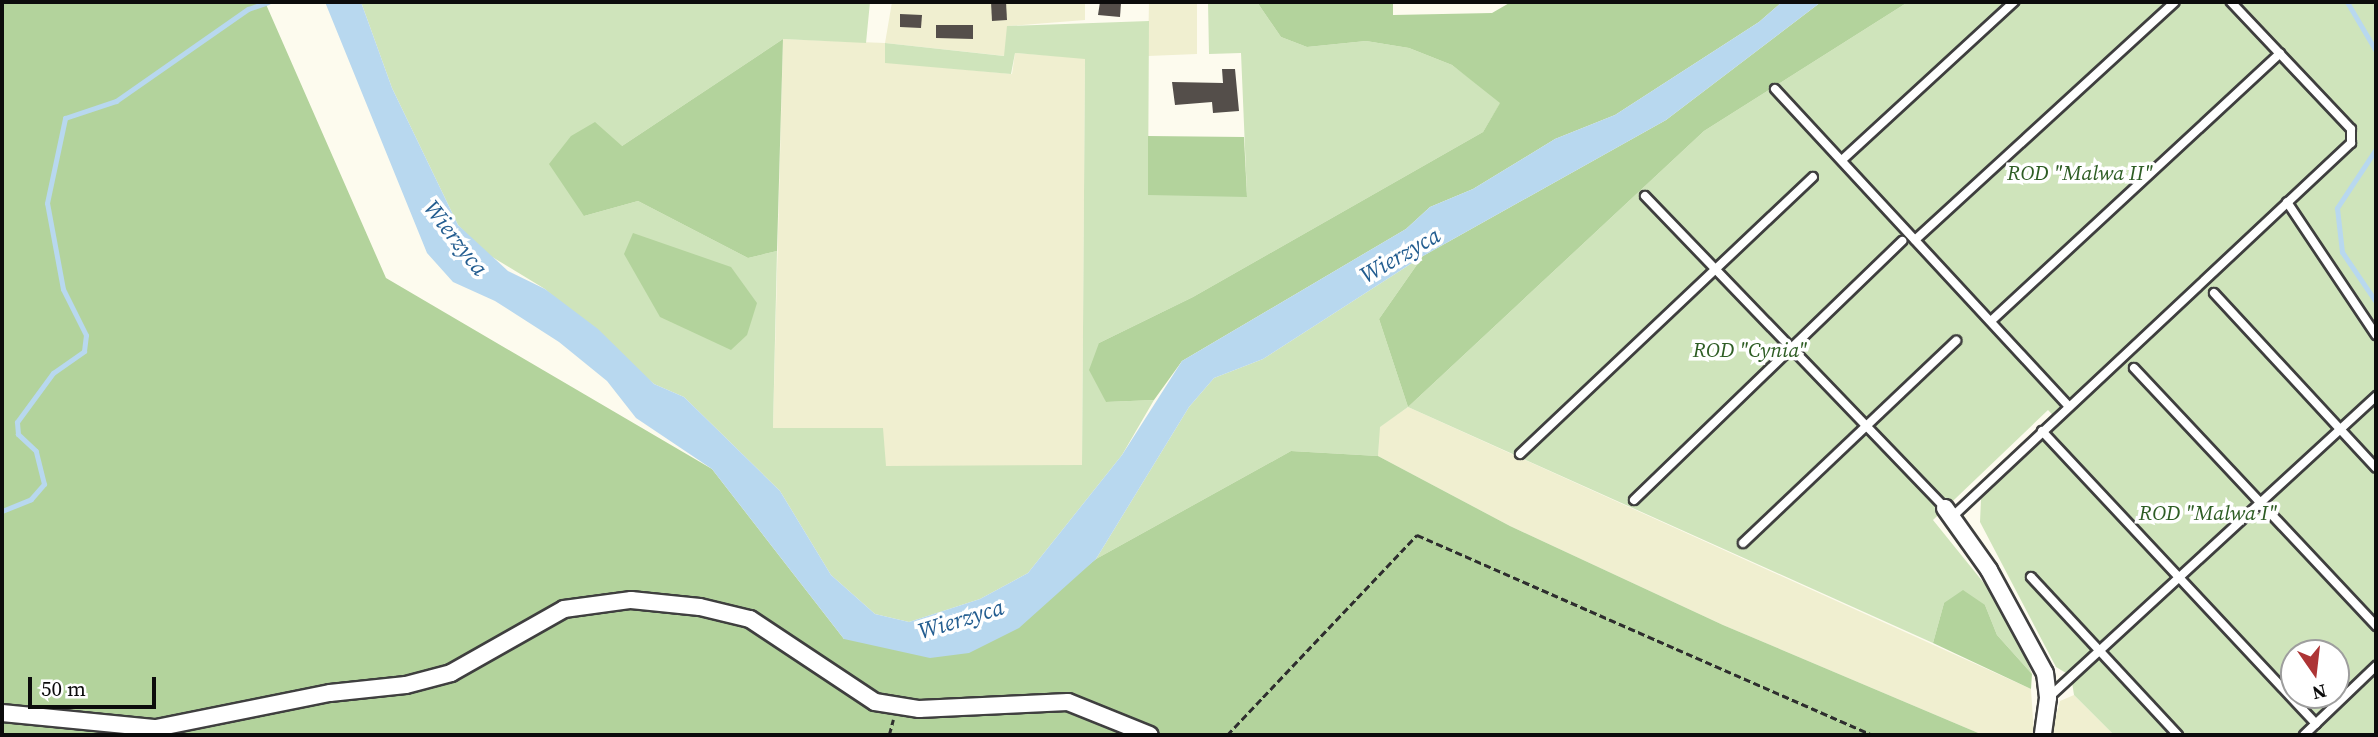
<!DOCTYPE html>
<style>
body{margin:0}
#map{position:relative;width:2378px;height:737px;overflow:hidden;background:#fdfbee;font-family:"Source Serif 4",serif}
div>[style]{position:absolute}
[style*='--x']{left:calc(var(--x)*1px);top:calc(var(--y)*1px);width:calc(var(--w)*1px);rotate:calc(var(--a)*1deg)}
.farmland>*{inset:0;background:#f0efd0}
.green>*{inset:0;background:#cfe4bb}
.forest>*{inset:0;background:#b3d39c}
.water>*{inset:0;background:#b8d8ef}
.stream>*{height:5px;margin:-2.5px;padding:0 2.5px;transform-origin:2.5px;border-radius:2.5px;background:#b8d8ef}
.building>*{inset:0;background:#544e4a}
.path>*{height:2.5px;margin-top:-1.25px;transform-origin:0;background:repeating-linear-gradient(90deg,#2e2e2e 0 7px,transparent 0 10.5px)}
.roads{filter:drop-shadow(2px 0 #3f3f3f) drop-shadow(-2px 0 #3f3f3f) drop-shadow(0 2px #3f3f3f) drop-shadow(0 -2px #3f3f3f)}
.service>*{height:8px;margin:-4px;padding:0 4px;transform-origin:4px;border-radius:4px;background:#fff}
.minor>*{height:16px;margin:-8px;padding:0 8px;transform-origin:8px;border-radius:8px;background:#fff}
span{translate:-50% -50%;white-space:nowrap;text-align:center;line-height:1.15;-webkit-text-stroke:7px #fff;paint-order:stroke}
.park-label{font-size:21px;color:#2e5d24;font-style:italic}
.water-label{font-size:23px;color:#235d90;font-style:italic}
.frame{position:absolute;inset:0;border:4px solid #0c0c0c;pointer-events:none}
.north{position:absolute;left:2280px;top:639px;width:70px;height:70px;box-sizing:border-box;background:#fff;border:2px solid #9e9e9e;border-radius:50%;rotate:166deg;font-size:19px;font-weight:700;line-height:28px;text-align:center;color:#0c0c0c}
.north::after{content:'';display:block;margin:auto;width:24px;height:32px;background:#ad3435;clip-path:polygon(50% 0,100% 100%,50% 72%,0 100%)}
.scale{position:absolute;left:28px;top:677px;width:128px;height:32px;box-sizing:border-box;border:4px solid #0c0c0c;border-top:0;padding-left:9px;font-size:21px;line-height:24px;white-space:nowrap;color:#0c0c0c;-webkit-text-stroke:5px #fff;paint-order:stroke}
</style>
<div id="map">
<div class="farmland">
<i style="clip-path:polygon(892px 2px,1085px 2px,1085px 20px,1008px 26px,1005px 56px,885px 43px,885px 62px,1012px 74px,1015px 53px,1085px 58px,1082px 466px,885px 466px,773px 428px,783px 39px,885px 43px)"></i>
<i style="clip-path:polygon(1149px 2px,1197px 2px,1197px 54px,1148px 56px)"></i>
<i style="clip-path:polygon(1408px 407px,2031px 689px,2034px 735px,1983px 735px,1723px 625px,1510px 526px,1378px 456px,1379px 427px)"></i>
<i style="clip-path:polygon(2074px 695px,2114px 735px,2051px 735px,2060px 701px)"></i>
</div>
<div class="green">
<i style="clip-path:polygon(361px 2px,870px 2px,866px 43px,783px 39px,622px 146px,584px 216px,638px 201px,748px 258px,777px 251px,773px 428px,883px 428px,886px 466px,1082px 465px,1085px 59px,1015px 53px,1011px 74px,885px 63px,885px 43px,1004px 56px,1007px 26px,1149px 21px,1148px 194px,1247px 196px,1241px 53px,1209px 54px,1208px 2px,1257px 2px,1281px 37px,1307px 47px,1366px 41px,1409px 48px,1452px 65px,1501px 102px,1483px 132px,1193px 297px,1099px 343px,1106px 402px,1154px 400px,1122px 455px,1028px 573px,980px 599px,909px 622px,875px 614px,831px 575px,780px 491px,684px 397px,654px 384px,545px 289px,484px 252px,458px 225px,392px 88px)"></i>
<i style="clip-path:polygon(evenodd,1908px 2px,2376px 2px,2376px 735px,2114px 735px,2074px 695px,2071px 676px,2056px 667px,1980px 522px,1981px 499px,2061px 424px,2048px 410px,1933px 520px,2004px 608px,2032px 674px,1997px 635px,1985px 605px,1944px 603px,1933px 643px,1408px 407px,1380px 427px,1378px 456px,1291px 451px,1096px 559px,1189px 407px,1214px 378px,1263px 359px,1423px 256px,1379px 319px,1408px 407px,1704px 131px,1908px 2px,2294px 653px,2336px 653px,2336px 695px,2294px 695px,2294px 653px)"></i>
</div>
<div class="forest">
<i style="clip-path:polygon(2px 2px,265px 2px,386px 278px,712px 469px,844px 639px,1057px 590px,1096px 559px,1291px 451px,1378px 456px,1510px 526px,1723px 625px,1983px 735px,2px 735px)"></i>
<i style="clip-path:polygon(1257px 2px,1393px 2px,1393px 15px,1492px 13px,1511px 2px,1782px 2px,1759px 22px,1615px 115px,1555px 139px,1473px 189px,1430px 207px,1406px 229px,1182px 361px,1154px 400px,1106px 402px,1089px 370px,1099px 343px,1193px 297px,1483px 132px,1500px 103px,1452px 65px,1409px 48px,1366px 41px,1307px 47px,1281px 37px)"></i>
<i style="clip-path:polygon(1821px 2px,1908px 2px,1704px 131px,1408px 407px,1379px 319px,1423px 256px,1666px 120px)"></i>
<i style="clip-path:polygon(783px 39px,777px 251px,748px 258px,638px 201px,584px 216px,549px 164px,571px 136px,595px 122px,622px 146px)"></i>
<i style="clip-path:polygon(1148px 136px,1244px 137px,1247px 197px,1148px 195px)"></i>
<i style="clip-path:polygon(633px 233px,731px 267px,757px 303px,747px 335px,731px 350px,660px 317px,624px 254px)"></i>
<i style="clip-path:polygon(1963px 590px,1985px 605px,1997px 635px,2032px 674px,2031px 689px,1933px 643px,1944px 603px)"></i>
</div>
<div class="water">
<i style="clip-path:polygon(325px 2px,361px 2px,392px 88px,458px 225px,508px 271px,545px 289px,598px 329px,654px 384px,684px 397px,780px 491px,831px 575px,875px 614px,909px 622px,980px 599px,1028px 573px,1122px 455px,1182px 361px,1406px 229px,1430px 207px,1473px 189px,1555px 139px,1615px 115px,1759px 22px,1782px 2px,1821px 2px,1666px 120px,1423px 256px,1263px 359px,1214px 378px,1189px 407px,1096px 559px,1019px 628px,969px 653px,930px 658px,844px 639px,712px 469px,636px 418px,607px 381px,559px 342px,495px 301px,453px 282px,427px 253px)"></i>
</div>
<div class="stream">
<i style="--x:2347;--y:2;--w:57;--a:59.4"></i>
<i style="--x:2376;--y:149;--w:71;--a:123.5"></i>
<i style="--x:2337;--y:208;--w:44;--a:83.5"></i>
<i style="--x:2342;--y:252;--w:60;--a:55.8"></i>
<i style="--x:2;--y:511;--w:31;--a:-22"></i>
<i style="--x:31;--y:499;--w:20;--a:-49"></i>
<i style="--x:44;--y:484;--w:34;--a:-104"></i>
<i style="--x:36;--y:451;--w:25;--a:-137"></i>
<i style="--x:18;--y:434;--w:12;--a:-95"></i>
<i style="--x:17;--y:422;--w:61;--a:-53.7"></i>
<i style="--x:53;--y:373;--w:38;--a:-35"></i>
<i style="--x:84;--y:351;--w:16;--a:-83"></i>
<i style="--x:86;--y:335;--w:51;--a:-116.6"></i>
<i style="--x:63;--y:289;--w:87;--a:-100.5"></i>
<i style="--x:47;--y:203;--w:87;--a:-78"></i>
<i style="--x:65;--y:118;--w:54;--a:-18.4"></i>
<i style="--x:116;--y:101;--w:161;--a:-34.9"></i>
<i style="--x:248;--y:9;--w:21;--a:-19"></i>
</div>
<div class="building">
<i style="clip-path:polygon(991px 2px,1006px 2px,1007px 20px,992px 21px)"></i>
<i style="clip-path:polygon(1100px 2px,1121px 3px,1120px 17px,1098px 15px)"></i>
<i style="clip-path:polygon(900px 14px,922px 15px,921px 28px,900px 27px)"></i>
<i style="clip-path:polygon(936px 25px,973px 25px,973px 39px,936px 38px)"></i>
<i style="clip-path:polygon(1222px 69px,1235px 69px,1239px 111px,1213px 113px,1212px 102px,1175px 105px,1172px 82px,1223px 83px)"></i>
</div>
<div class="path">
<i style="--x:889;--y:735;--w:16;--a:-75"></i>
<i style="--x:1227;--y:735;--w:276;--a:-46.5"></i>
<i style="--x:1417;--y:535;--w:498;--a:23.7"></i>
</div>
<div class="roads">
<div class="service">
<i style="--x:1775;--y:89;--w:432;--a:47.2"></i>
<i style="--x:1842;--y:160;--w:234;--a:-42.6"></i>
<i style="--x:1645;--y:196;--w:433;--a:46.1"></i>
<i style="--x:2287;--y:202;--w:160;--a:56.2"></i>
<i style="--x:1915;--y:240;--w:352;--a:-42.5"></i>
<i style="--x:2214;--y:293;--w:238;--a:47.2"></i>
<i style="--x:1991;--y:321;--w:394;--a:-42.8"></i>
<i style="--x:2134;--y:368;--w:354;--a:46.8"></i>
<i style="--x:2042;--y:431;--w:401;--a:46.9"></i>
<i style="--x:1520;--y:454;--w:403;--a:-43.4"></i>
<i style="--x:1634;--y:500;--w:373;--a:-44"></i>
<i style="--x:1952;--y:517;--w:547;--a:-43.15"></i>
<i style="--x:2351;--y:143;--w:14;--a:-90"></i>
<i style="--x:2351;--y:129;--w:175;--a:-133.4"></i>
<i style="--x:1743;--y:543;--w:294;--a:-43.5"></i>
<i style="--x:2031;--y:577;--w:216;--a:47.1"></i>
<i style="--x:2048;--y:698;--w:446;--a:-42.6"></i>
<i style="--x:2304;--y:735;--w:100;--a:-43.8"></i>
</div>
<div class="minor">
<i style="--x:1945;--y:508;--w:76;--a:54.6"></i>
<i style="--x:1989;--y:570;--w:117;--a:61.5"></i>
<i style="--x:2045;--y:673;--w:25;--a:83"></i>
<i style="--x:2048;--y:698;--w:37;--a:98"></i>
<i style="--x:2;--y:713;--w:155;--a:5.6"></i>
<i style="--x:156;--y:728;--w:177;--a:-11.4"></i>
<i style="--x:330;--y:693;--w:76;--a:-6"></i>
<i style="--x:406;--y:685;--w:47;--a:-14.9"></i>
<i style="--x:451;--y:673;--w:130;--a:-29.5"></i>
<i style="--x:564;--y:609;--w:68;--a:-7.7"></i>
<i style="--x:631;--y:600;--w:69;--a:5.8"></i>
<i style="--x:700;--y:607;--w:51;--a:13.5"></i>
<i style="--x:750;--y:619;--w:150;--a:33.6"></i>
<i style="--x:875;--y:702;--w:45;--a:9"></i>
<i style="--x:919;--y:709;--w:149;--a:-2.7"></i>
<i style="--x:1068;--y:702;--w:88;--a:21.9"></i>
</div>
</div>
<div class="park-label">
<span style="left:2080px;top:173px">ROD "Malwa II"</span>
<span style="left:1750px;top:350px">ROD "Cynia"</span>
<span style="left:2208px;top:513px">ROD "Malwa I"</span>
</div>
<div class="water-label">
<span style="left:456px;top:238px;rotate:52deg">Wierzyca</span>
<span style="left:1400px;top:255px;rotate:-30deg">Wierzyca</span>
<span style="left:961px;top:619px;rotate:-17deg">Wierzyca</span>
</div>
<div class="frame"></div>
<div class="north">N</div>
<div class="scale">50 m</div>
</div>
